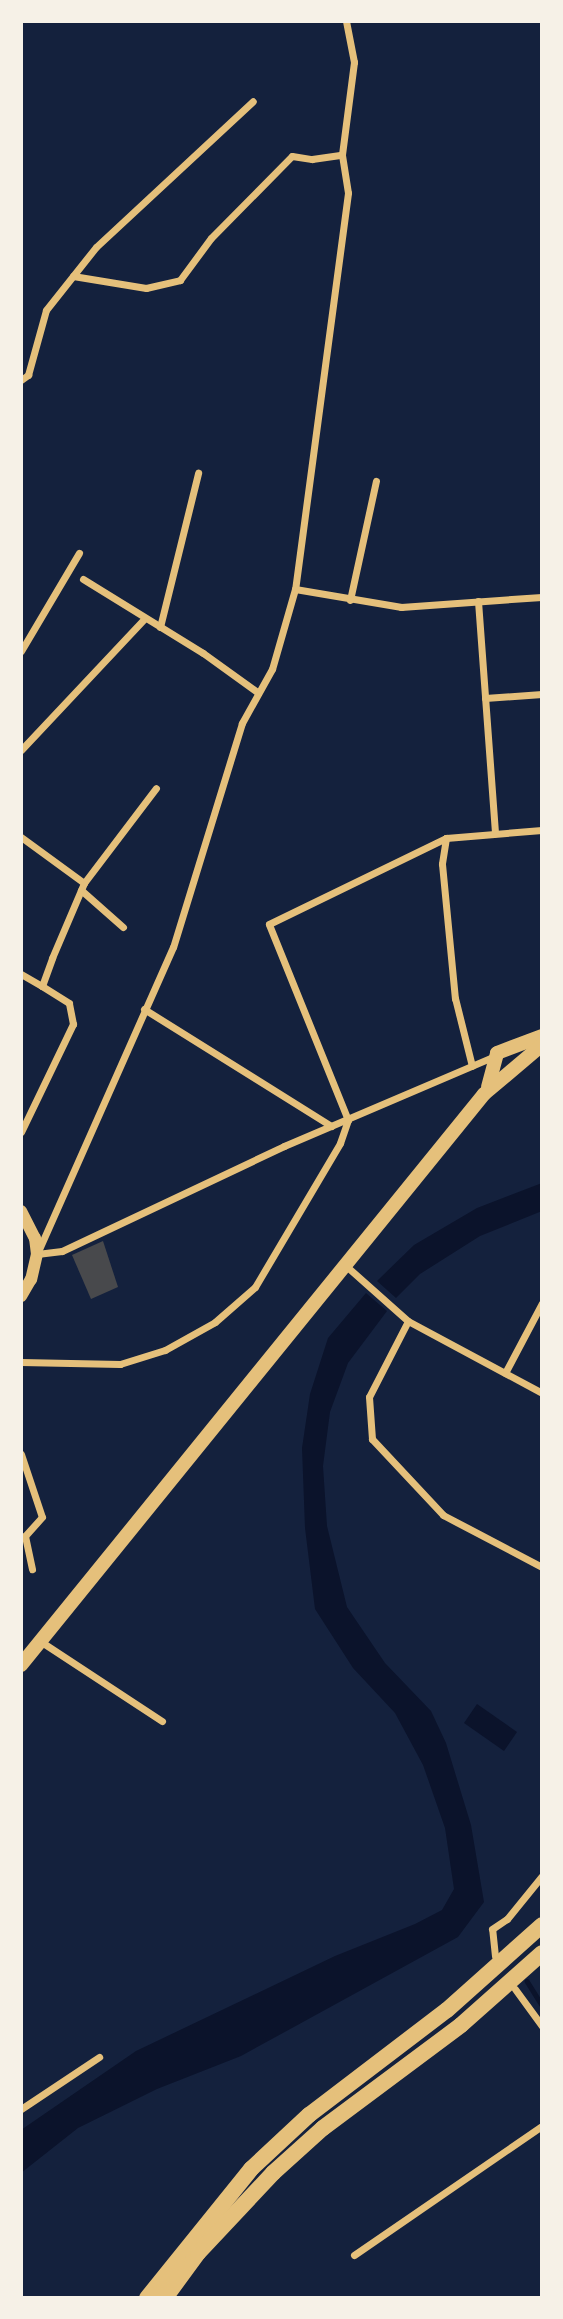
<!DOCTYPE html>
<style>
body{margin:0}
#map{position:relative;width:563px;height:2319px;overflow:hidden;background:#14213d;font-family:Lato,sans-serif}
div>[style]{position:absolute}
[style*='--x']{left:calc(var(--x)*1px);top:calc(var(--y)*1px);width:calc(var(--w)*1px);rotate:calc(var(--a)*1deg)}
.water>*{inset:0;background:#0b132b}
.stream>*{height:4.5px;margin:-2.25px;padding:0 2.25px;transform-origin:2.25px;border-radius:2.25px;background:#0b132b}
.building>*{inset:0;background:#48494c}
.minor>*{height:7px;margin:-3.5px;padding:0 3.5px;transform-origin:3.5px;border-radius:3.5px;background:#e5c07b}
.secondary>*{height:12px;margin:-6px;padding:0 6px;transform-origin:6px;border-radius:6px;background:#e5c07b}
.primary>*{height:14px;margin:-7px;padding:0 7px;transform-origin:7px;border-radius:7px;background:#e5c07b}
.motorway>*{height:16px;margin:-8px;padding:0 8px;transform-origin:8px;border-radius:8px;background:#e5c07b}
span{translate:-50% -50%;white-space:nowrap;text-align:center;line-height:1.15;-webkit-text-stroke:5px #f6f1e7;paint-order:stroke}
.frame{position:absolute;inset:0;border:23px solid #f6f1e7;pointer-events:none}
</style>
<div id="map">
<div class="water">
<i style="clip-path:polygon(542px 1183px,542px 1211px,480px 1236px,420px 1274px,396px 1298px,377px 1281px,414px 1245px,477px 1208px)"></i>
<i style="clip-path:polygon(366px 1293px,387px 1311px,348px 1363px,330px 1412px,323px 1466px,327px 1526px,347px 1607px,385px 1663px,431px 1711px,446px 1743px,471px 1825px,484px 1902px,458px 1937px,241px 2056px,157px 2089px,78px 2128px,21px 2173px,21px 2130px,136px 2051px,335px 1956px,415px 1924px,442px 1910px,454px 1889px,445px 1828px,423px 1765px,395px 1713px,353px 1668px,315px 1609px,305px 1528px,302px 1448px,310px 1394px,328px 1338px)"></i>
<i style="clip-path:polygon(477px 1704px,517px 1732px,504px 1751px,464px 1723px)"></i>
</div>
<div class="stream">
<i style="--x:527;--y:1981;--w:28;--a:58"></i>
</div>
<div class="building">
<i style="clip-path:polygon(103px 1241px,118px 1287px,91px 1299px,72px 1255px)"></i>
</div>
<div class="minor">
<i style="--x:346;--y:21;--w:42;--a:79"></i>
<i style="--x:354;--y:62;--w:94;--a:97.4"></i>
<i style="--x:342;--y:155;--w:38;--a:81"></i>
<i style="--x:348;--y:193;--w:400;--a:97.6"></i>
<i style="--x:295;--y:589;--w:83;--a:106"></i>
<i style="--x:272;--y:669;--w:62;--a:119.1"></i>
<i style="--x:242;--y:723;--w:234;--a:107.1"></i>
<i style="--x:173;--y:947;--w:336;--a:113.9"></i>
<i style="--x:37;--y:1254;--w:25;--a:-7"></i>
<i style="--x:62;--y:1251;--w:246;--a:-25.3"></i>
<i style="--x:284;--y:1146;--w:229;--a:-23.1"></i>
<i style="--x:73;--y:276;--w:74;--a:9.3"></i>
<i style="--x:146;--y:288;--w:35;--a:-13"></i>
<i style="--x:180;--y:280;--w:52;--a:-53.6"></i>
<i style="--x:211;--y:238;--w:115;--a:-45.4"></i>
<i style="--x:292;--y:156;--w:20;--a:9"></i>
<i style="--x:312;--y:159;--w:30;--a:-8"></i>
<i style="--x:21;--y:380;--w:9;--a:-36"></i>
<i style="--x:28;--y:375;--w:67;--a:-74.5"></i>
<i style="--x:46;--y:310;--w:80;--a:-51.6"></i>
<i style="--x:96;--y:247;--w:214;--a:-42.9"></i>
<i style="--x:83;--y:579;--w:141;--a:31.7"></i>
<i style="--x:203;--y:653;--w:67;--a:35.8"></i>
<i style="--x:295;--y:589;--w:108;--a:9.6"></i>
<i style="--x:401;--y:607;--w:141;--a:-4.1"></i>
<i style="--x:350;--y:600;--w:122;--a:-77.7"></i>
<i style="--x:478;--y:601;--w:233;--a:85.8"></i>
<i style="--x:160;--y:627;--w:159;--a:-76.1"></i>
<i style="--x:21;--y:651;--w:114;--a:-59.4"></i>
<i style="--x:485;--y:698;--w:57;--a:-4"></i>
<i style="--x:21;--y:750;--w:181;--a:-46.8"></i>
<i style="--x:21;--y:837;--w:78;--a:36.1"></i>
<i style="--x:446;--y:838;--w:26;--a:99"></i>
<i style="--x:442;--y:864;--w:135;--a:84.5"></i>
<i style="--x:455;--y:998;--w:70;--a:76"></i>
<i style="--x:81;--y:890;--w:56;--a:41.4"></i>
<i style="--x:21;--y:974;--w:24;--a:30"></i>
<i style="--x:144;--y:1009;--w:221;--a:32"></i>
<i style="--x:21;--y:1132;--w:120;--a:-64.3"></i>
<i style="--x:73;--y:1024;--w:21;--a:-101"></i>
<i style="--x:69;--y:1003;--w:32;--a:-148"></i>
<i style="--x:42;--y:986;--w:30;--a:-70"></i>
<i style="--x:52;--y:958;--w:82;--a:-66.9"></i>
<i style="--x:84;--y:883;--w:119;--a:-52.8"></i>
<i style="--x:345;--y:1265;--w:84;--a:41.6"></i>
<i style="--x:408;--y:1321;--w:152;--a:28.2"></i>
<i style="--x:408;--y:1321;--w:85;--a:117.2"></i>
<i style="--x:369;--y:1397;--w:42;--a:85.9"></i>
<i style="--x:372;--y:1439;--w:104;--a:46.9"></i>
<i style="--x:443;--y:1515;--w:112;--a:27.7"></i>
<i style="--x:21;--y:1362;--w:99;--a:1.2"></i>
<i style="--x:120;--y:1364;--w:47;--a:-17.3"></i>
<i style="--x:165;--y:1350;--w:57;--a:-29.2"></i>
<i style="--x:215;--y:1322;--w:53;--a:-41.2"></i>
<i style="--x:255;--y:1287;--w:167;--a:-59.4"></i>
<i style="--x:340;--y:1143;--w:24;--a:-71"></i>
<i style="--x:348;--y:1120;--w:211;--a:-112"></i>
<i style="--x:269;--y:924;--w:197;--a:-25.9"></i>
<i style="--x:446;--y:838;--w:96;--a:-4.8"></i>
<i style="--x:505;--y:1373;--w:79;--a:-62.1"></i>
<i style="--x:21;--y:1454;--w:66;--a:71.6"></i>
<i style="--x:42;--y:1517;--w:25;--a:132"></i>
<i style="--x:25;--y:1536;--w:34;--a:78"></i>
<i style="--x:40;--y:1641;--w:146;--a:33.3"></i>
<i style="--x:495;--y:1956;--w:27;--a:-96"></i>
<i style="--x:492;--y:1929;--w:18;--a:-34"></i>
<i style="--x:507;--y:1919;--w:55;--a:-50.9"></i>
<i style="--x:515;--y:1989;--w:46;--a:53.9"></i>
<i style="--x:21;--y:2109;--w:94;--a:-33.7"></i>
<i style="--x:354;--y:2255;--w:228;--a:-34.5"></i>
</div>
<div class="secondary">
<i style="--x:21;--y:1211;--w:30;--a:63"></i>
<i style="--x:35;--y:1238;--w:16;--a:83"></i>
<i style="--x:37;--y:1254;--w:26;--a:103"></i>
<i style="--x:31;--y:1279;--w:20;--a:120"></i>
</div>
<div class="primary">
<i style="--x:488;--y:1087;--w:35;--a:-75"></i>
<i style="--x:497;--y:1053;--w:48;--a:-20.7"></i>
<i style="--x:21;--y:1665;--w:735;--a:-50.96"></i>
<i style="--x:484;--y:1094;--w:76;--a:-40.2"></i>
</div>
<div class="motorway">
<i style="--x:147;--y:2298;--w:166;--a:-51.1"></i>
<i style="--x:251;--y:2169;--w:79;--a:-43"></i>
<i style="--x:309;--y:2115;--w:173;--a:-37.3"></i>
<i style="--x:447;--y:2010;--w:127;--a:-41.8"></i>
<i style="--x:165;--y:2298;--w:56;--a:-53.7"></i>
<i style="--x:198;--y:2253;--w:110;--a:-46.8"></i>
<i style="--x:273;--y:2173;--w:67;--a:-42"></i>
<i style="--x:323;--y:2128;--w:172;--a:-36.7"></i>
<i style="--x:461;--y:2025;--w:108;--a:-41.6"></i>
</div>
<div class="frame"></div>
</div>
